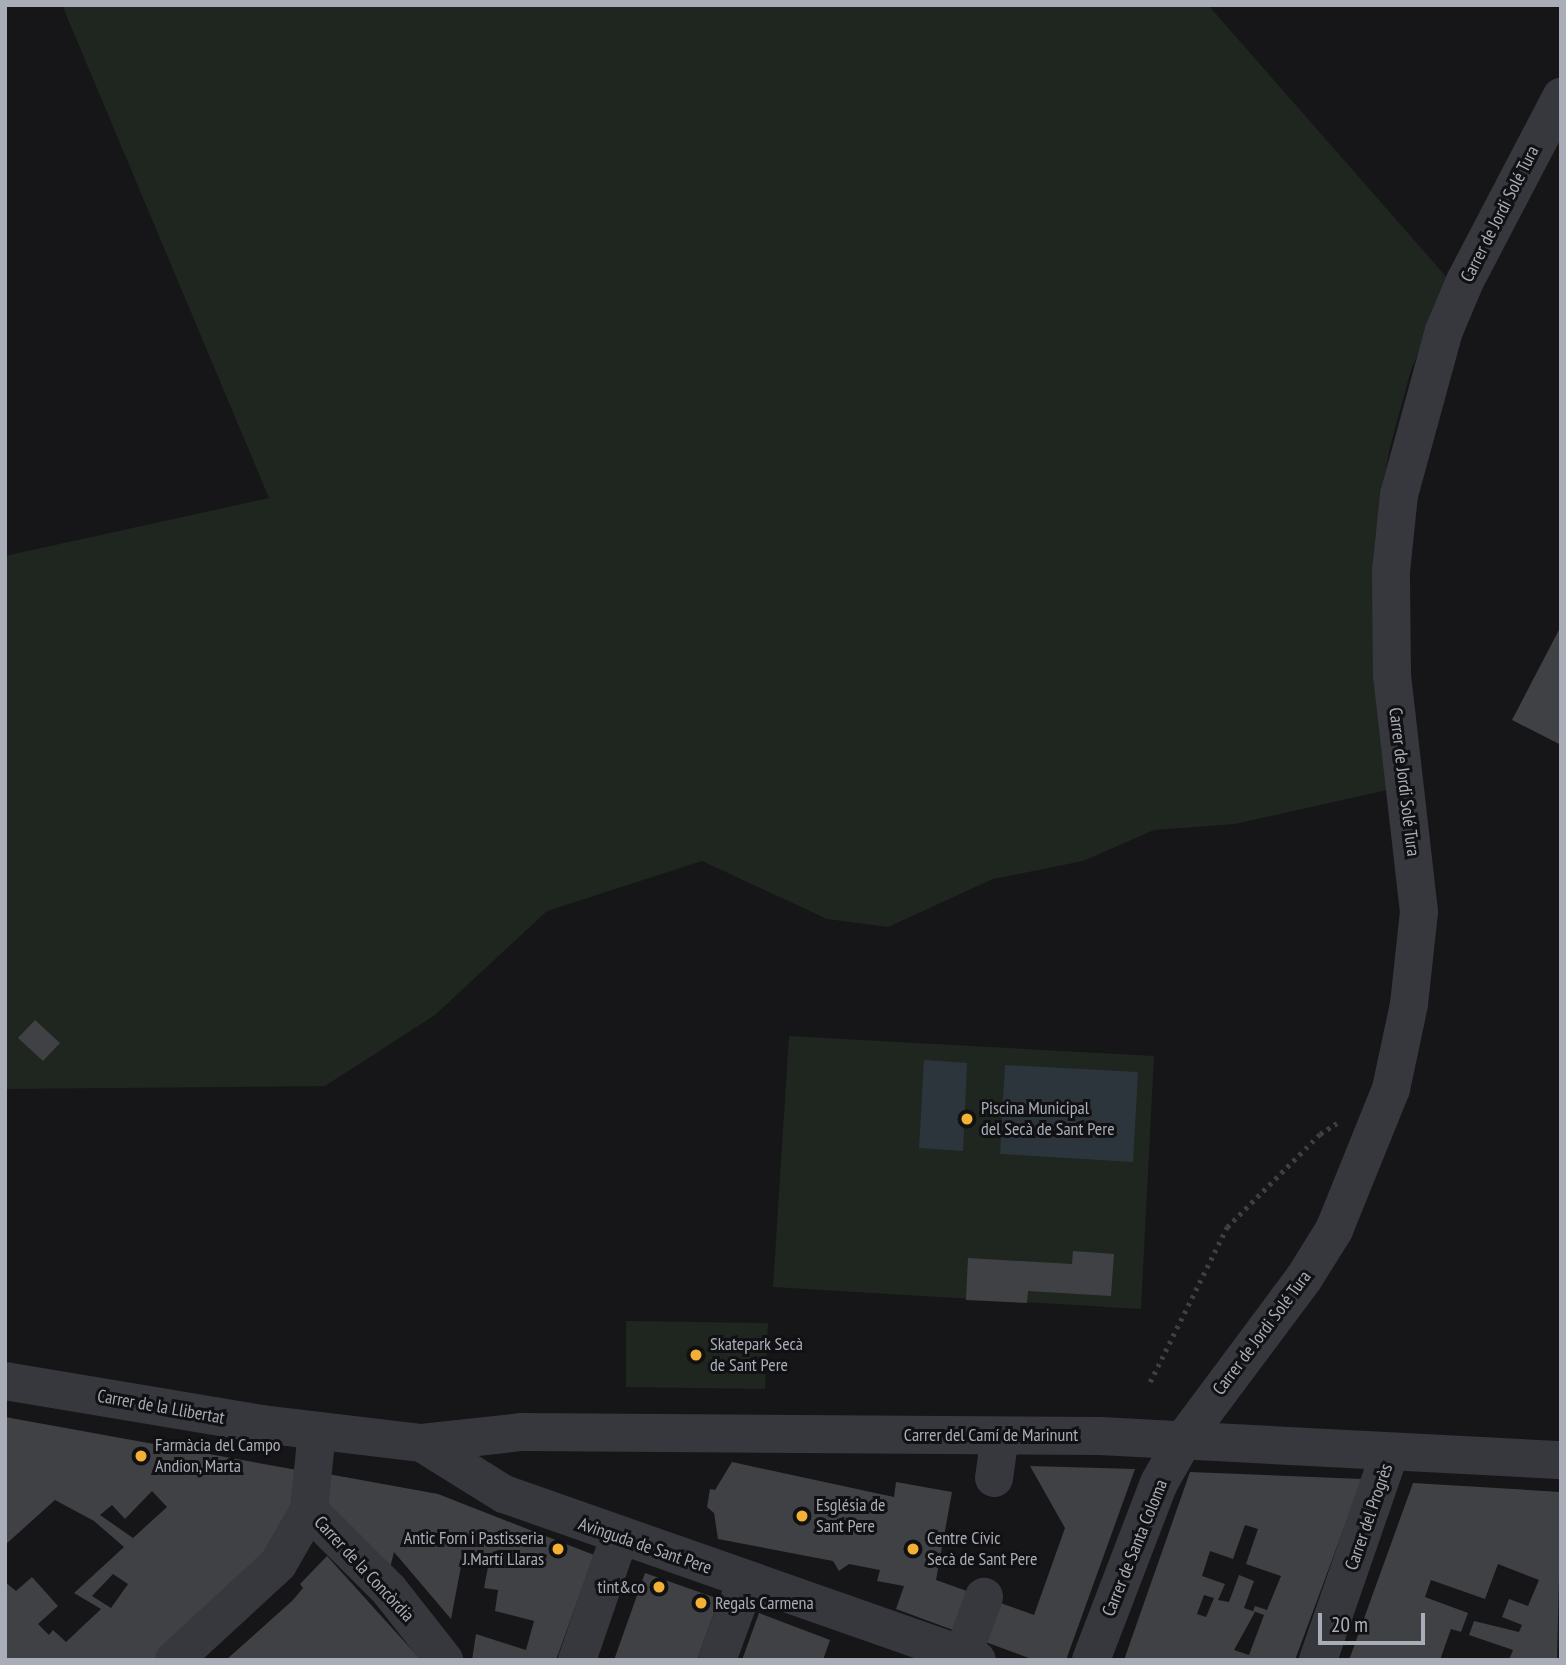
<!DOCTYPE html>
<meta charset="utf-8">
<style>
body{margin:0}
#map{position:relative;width:1566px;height:1665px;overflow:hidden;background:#161618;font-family:"PT Sans Narrow",sans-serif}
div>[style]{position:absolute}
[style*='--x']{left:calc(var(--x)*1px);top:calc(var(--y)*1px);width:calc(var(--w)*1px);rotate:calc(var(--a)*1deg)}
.green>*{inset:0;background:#1e261f}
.water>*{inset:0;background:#2c353c}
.building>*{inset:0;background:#404145}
.path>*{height:4.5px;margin-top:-2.25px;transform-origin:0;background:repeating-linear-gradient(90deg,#3d3f44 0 3.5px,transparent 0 8.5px)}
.minor>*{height:38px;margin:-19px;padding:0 19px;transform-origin:19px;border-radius:19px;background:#37383d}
.dots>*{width:19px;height:19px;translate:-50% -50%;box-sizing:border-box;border:4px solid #111113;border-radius:50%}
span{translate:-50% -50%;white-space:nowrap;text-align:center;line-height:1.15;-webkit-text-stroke:6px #111113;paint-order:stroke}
.street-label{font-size:18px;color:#a8adb8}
.poi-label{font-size:18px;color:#a8adb8}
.left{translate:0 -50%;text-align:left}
.right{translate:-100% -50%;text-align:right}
.frame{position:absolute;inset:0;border:7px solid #a8adb8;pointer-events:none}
.scale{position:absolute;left:1318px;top:1613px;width:107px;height:32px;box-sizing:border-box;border:4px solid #a8adb8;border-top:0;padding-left:9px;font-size:21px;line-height:24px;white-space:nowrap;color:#a8adb8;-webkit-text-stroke:5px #111113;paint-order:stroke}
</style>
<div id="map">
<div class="green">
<i style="clip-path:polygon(62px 5px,1208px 5px,1449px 280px,1411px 370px,1389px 451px,1375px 539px,1387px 790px,1235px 824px,1154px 830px,1083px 861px,993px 879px,888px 927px,827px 919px,702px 861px,547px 911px,435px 1015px,325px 1086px,5px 1089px,5px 556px,269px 498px)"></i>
<i style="clip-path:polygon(789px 1036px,1154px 1056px,1141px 1309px,773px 1287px)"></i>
<i style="clip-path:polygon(626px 1321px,768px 1323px,765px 1389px,626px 1387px)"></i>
</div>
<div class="water">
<i style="clip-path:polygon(924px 1060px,967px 1063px,963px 1151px,919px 1148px)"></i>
<i style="clip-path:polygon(1005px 1065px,1138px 1072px,1133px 1162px,1000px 1154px)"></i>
</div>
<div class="building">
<i style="clip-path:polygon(1561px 626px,1561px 745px,1512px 720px)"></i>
<i style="clip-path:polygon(35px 1020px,60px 1043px,43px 1061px,18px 1038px)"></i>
<i style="clip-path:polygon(1073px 1251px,1114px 1254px,1111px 1296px,1028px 1291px,1027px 1303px,966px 1300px,968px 1258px,1072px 1264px)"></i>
<i style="clip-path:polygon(evenodd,5px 1417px,297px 1470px,288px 1519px,272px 1546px,155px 1660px,5px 1660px,5px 1582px,16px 1591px,32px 1577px,58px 1606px,38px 1624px,49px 1635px,53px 1630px,66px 1642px,101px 1609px,74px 1593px,124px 1547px,94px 1521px,55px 1500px,5px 1545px,5px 1417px,152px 1491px,167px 1507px,133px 1538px,100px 1515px,112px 1505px,125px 1519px,152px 1491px,5px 1417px,113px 1574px,128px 1584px,111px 1608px,92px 1596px,113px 1574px)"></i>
<i style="clip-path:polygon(732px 1462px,894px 1497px,896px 1482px,952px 1492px,936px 1580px,1034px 1615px,1065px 1528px,1030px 1466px,1135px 1469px,1066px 1660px,1034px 1660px,896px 1609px,904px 1586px,877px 1581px,880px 1570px,849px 1564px,839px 1571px,833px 1561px,718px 1539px,714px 1513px,707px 1507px,710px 1489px,715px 1490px)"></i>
<i style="clip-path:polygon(evenodd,1190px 1472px,1362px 1479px,1295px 1660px,1124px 1660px,1190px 1472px,1245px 1525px,1258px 1529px,1246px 1564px,1281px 1576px,1267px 1610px,1255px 1606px,1253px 1611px,1264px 1615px,1249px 1655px,1234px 1650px,1255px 1612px,1244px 1608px,1254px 1581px,1239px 1575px,1229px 1602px,1218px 1600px,1225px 1584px,1202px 1576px,1210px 1551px,1233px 1559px,1245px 1525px,1190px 1472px,1204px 1595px,1214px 1598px,1206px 1617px,1197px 1614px,1204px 1595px)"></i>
<i style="clip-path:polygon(328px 1474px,438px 1494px,594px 1555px,556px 1660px,472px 1660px,476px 1634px,526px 1650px,534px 1621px,495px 1611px,498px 1590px,484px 1588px,488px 1567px,462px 1561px,451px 1619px,394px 1552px,390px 1568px,323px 1505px)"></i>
<i style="clip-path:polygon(1413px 1483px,1561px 1492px,1557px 1660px,1509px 1660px,1513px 1650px,1469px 1635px,1474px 1621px,1519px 1632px,1522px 1625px,1502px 1617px,1509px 1599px,1528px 1606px,1539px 1580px,1498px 1564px,1485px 1599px,1431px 1580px,1425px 1597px,1468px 1613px,1461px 1632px,1451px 1629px,1440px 1660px,1349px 1660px)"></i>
<i style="clip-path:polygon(327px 1556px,421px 1660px,226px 1660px,293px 1600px,303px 1588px,300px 1584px)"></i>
<i style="clip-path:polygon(645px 1573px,719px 1599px,697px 1660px,614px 1660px)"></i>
<i style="clip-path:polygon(759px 1613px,830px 1640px,823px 1660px,742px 1660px)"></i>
</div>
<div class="path">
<i style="--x:1150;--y:1382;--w:173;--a:-63.6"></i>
<i style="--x:1227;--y:1227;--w:132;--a:-45"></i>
<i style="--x:1320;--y:1134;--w:20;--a:-33"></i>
</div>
<div class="minor">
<i style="--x:5;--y:1381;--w:261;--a:9.5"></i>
<i style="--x:262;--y:1424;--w:161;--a:6.8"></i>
<i style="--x:422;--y:1443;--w:97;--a:31.9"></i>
<i style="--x:504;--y:1494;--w:501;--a:19.34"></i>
<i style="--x:422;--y:1443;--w:101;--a:-6.3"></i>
<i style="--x:522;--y:1432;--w:578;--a:0.4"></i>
<i style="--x:1100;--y:1436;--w:462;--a:3"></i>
<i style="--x:994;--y:1478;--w:42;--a:-81.9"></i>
<i style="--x:309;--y:1510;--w:113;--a:45"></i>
<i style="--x:389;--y:1590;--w:89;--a:51.8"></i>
<i style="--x:963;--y:1654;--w:61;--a:-69.8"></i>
<i style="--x:174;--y:1660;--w:142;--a:-42.7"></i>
<i style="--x:278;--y:1564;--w:62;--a:-60.1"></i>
<i style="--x:309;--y:1510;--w:79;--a:-84.2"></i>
<i style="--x:577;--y:1660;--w:129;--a:-71"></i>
<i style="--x:717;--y:1660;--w:84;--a:-69.8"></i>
<i style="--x:1091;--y:1660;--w:190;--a:-69"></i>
<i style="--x:1159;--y:1483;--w:51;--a:-60.4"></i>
<i style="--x:1184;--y:1439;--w:201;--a:-53.3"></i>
<i style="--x:1304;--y:1278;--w:57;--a:-58"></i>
<i style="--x:1334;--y:1230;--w:152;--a:-68"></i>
<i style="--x:1391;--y:1089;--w:87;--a:-78"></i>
<i style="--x:1409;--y:1004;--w:93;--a:-83.8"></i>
<i style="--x:1419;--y:912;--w:239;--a:-96.5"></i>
<i style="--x:1392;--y:675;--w:104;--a:-90.6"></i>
<i style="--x:1391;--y:571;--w:76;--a:-84"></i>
<i style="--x:1399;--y:495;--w:170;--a:-74.7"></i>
<i style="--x:1444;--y:331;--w:54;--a:-67.2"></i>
<i style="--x:1465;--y:281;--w:208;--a:-62.4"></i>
<i style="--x:1318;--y:1660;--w:220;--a:-70.9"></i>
</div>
<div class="dots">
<i style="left:967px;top:1119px;background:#f2b134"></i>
<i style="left:696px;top:1355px;background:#f2b134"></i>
<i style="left:141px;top:1456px;background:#f2b134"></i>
<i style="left:802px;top:1516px;background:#f2b134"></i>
<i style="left:558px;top:1549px;background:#f2b134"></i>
<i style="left:913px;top:1549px;background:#f2b134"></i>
<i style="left:659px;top:1587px;background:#f2b134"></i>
<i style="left:701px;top:1603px;background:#f2b134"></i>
</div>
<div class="street-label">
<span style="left:1500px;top:214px;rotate:-63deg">Carrer de Jordi Solé Tura</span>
<span style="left:1404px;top:782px;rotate:83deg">Carrer de Jordi Solé Tura</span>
<span style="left:1262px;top:1333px;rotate:-53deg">Carrer de Jordi Solé Tura</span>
<span style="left:161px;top:1407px;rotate:10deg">Carrer de la Llibertat</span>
<span style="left:991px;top:1435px">Carrer del Camí de Marinunt</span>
<span style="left:1369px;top:1517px;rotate:-71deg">Carrer del Progrès</span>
<span style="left:645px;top:1546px;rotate:19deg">Avinguda de Sant Pere</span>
<span style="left:1135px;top:1548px;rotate:-68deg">Carrer de Santa Coloma</span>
<span style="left:364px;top:1569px;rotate:47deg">Carrer de la Concòrdia</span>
</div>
<div class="poi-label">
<span class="left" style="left:981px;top:1119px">Piscina Municipal<br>del Secà de Sant Pere</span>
<span class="left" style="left:710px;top:1355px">Skatepark Secà<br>de Sant Pere</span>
<span class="left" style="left:155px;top:1456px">Farmàcia del Campo<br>Andion, Marta</span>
<span class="left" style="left:816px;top:1516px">Església de<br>Sant Pere</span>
<span class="right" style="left:544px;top:1549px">Antic Forn i Pastisseria<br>J.Martí Llaras</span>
<span class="left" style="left:927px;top:1549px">Centre Cívic<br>Secà de Sant Pere</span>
<span class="right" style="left:645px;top:1587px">tint&amp;co</span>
<span class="left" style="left:715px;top:1603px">Regals Carmena</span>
</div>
<div class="frame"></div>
<div class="scale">20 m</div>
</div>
